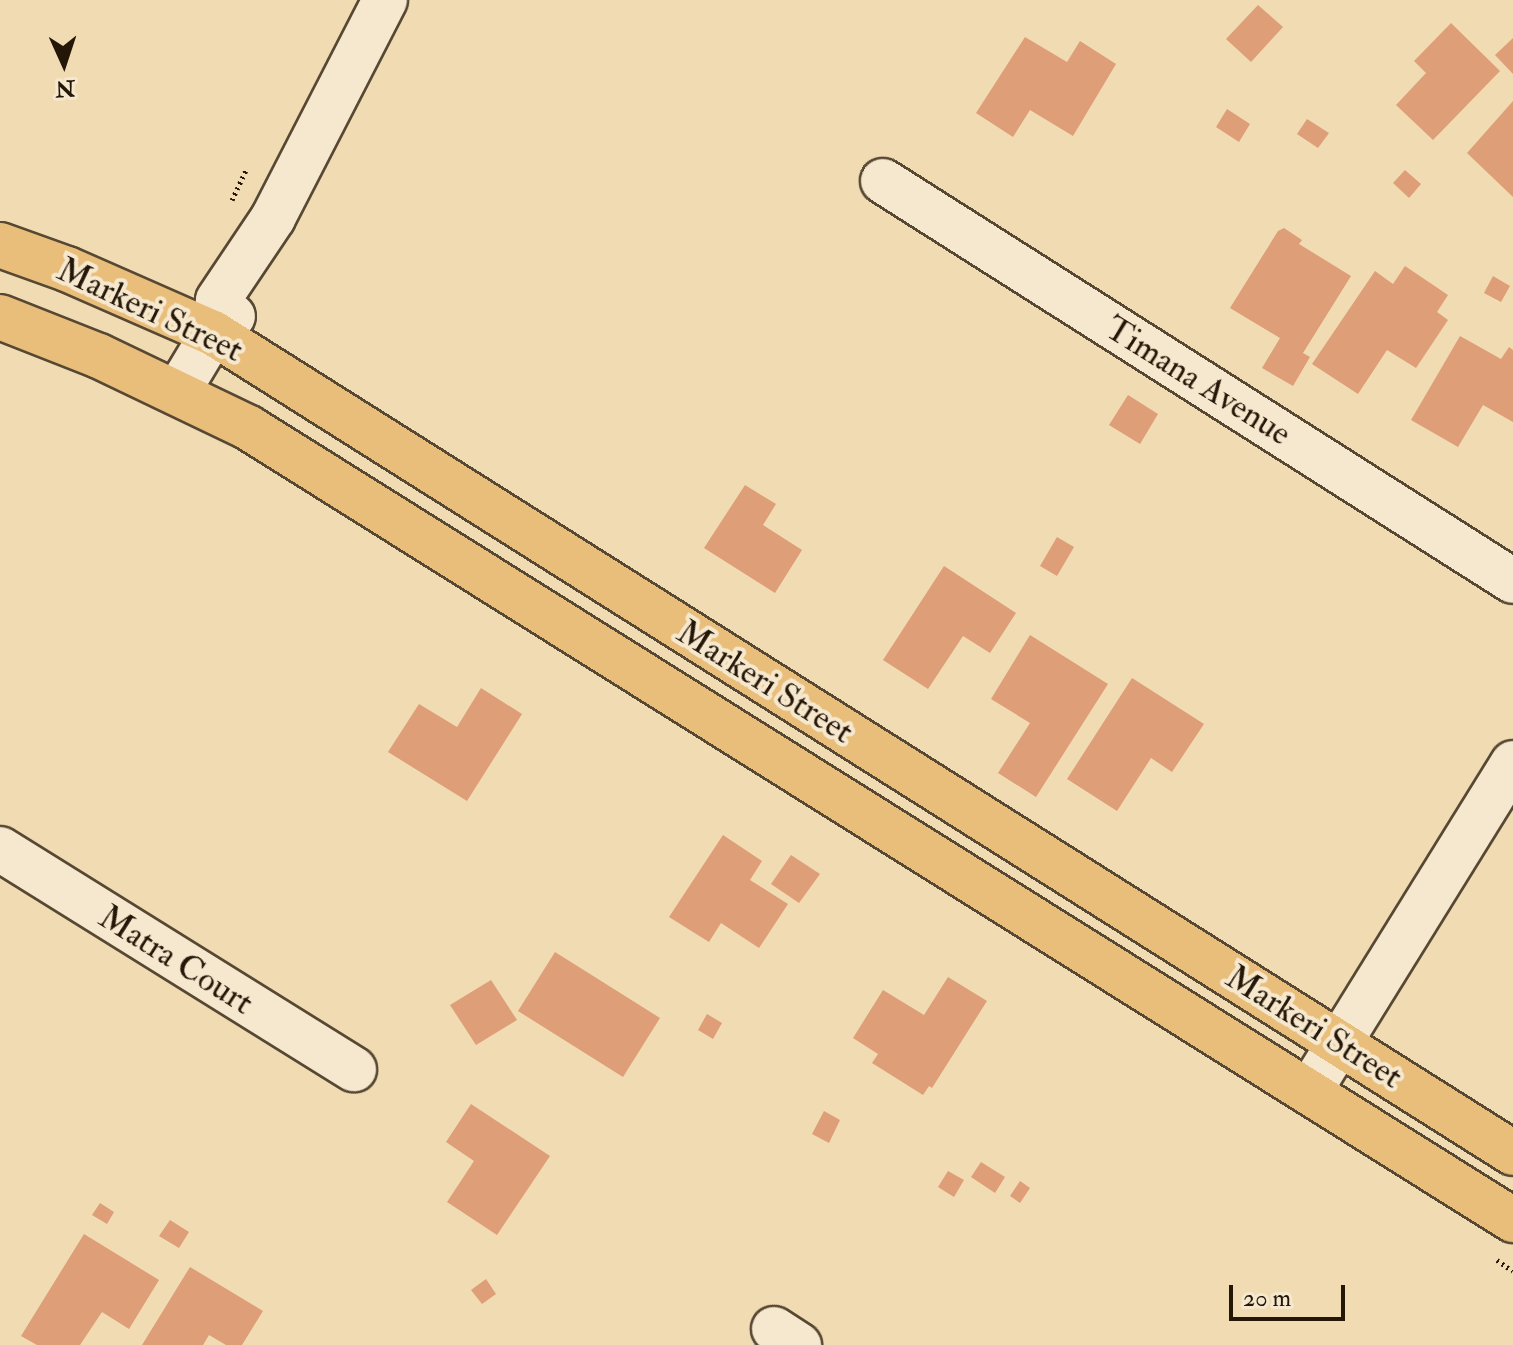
<!DOCTYPE html>
<style>
body{margin:0}
#map{position:relative;width:1513px;height:1345px;overflow:hidden;background:#f1dbb3;font-family:"IM FELL Double Pica",serif}
div>[style]{position:absolute}
[style*='--x']{left:calc(var(--x)*1px);top:calc(var(--y)*1px);width:calc(var(--w)*1px);rotate:calc(var(--a)*1deg)}
.building>*{inset:0;background:#de9e77}
.path>*{height:5px;margin-top:-2.5px;transform-origin:0;background:repeating-linear-gradient(90deg,#241708 0 2px,transparent 0 6px)}
.roads{filter:drop-shadow(2px 0 #574833) drop-shadow(-2px 0 #574833) drop-shadow(0 2px #574833) drop-shadow(0 -2px #574833)}
.minor>*{height:44px;margin:-22px;padding:0 22px;transform-origin:22px;border-radius:22px;background:#f6e8ce}
.major>*{height:44px;margin:-22px;padding:0 22px;transform-origin:22px;border-radius:22px;background:#e8be7a}
span{translate:-50% -50%;white-space:nowrap;text-align:center;line-height:1.15;-webkit-text-stroke:8px #f6e8ce;paint-order:stroke}
.street-label{font-size:34px;color:#241708}
.north{position:absolute;left:24px;top:24px;width:80px;height:80px;-webkit-text-stroke:6px #f6e8ce;paint-order:stroke;rotate:177deg;font-size:22px;font-weight:700;line-height:32px;text-align:center;color:#241708}
.north::after{content:'';display:block;margin:auto;width:28px;height:36px;background:#241708;clip-path:polygon(50% 0,100% 100%,50% 72%,0 100%)}
.scale{position:absolute;left:1229px;top:1285px;width:116px;height:36px;box-sizing:border-box;border:4px solid #241708;border-top:0;padding-left:10px;font-size:24px;line-height:28px;white-space:nowrap;color:#241708;-webkit-text-stroke:6px #f6e8ce;paint-order:stroke}
</style>
<div id="map">
<div class="building">
<i style="clip-path:polygon(1258px 5px,1283px 27px,1251px 62px,1226px 39px)"></i>
<i style="clip-path:polygon(1451px 23px,1500px 71px,1433px 140px,1396px 105px,1426px 73px,1414px 61px)"></i>
<i style="clip-path:polygon(1025px 37px,1067px 62px,1080px 41px,1116px 64px,1073px 136px,1030px 110px,1013px 137px,976px 113px)"></i>
<i style="clip-path:polygon(1513px 38px,1513px 74px,1495px 55px)"></i>
<i style="clip-path:polygon(1513px 101px,1513px 197px,1467px 153px)"></i>
<i style="clip-path:polygon(1227px 109px,1250px 124px,1239px 142px,1216px 127px)"></i>
<i style="clip-path:polygon(1307px 119px,1329px 133px,1318px 148px,1297px 134px)"></i>
<i style="clip-path:polygon(1405px 170px,1421px 184px,1409px 198px,1393px 183px)"></i>
<i style="clip-path:polygon(1284px 228px,1302px 240px,1299px 244px,1351px 276px,1303px 353px,1310px 357px,1293px 386px,1262px 368px,1280px 338px,1230px 308px,1278px 231px)"></i>
<i style="clip-path:polygon(1405px 266px,1448px 295px,1437px 312px,1448px 320px,1416px 368px,1387px 350px,1358px 394px,1312px 364px,1375px 271px,1393px 284px)"></i>
<i style="clip-path:polygon(1493px 276px,1510px 286px,1501px 302px,1484px 293px)"></i>
<i style="clip-path:polygon(1460px 336px,1501px 359px,1509px 347px,1513px 350px,1513px 422px,1483px 405px,1458px 447px,1411px 420px)"></i>
<i style="clip-path:polygon(1128px 395px,1158px 414px,1140px 444px,1109px 425px)"></i>
<i style="clip-path:polygon(745px 485px,776px 504px,763px 525px,802px 550px,775px 593px,704px 548px)"></i>
<i style="clip-path:polygon(1057px 537px,1074px 547px,1057px 576px,1040px 566px)"></i>
<i style="clip-path:polygon(944px 566px,1016px 613px,990px 653px,963px 636px,928px 689px,883px 660px)"></i>
<i style="clip-path:polygon(1030px 635px,1108px 684px,1036px 797px,998px 773px,1030px 723px,991px 699px)"></i>
<i style="clip-path:polygon(1132px 678px,1204px 724px,1172px 772px,1151px 758px,1117px 811px,1067px 779px)"></i>
<i style="clip-path:polygon(481px 688px,522px 714px,467px 801px,388px 752px,419px 704px,457px 727px)"></i>
<i style="clip-path:polygon(723px 835px,762px 861px,750px 880px,788px 904px,759px 948px,721px 923px,709px 942px,669px 917px)"></i>
<i style="clip-path:polygon(791px 855px,820px 874px,799px 903px,771px 884px)"></i>
<i style="clip-path:polygon(555px 952px,660px 1018px,623px 1077px,518px 1011px)"></i>
<i style="clip-path:polygon(948px 977px,987px 1001px,932px 1088px,929px 1086px,923px 1095px,872px 1063px,878px 1054px,853px 1038px,883px 990px,924px 1015px)"></i>
<i style="clip-path:polygon(491px 980px,517px 1020px,476px 1045px,450px 1005px)"></i>
<i style="clip-path:polygon(707px 1014px,722px 1023px,713px 1039px,698px 1030px)"></i>
<i style="clip-path:polygon(471px 1104px,550px 1156px,497px 1235px,447px 1202px,474px 1161px,446px 1142px)"></i>
<i style="clip-path:polygon(824px 1111px,840px 1120px,829px 1143px,812px 1134px)"></i>
<i style="clip-path:polygon(981px 1162px,1005px 1177px,995px 1193px,971px 1177px)"></i>
<i style="clip-path:polygon(948px 1171px,964px 1180px,954px 1197px,938px 1187px)"></i>
<i style="clip-path:polygon(1020px 1181px,1030px 1188px,1020px 1203px,1010px 1196px)"></i>
<i style="clip-path:polygon(100px 1203px,114px 1212px,107px 1224px,92px 1215px)"></i>
<i style="clip-path:polygon(170px 1220px,189px 1232px,179px 1248px,159px 1236px)"></i>
<i style="clip-path:polygon(84px 1234px,159px 1280px,129px 1329px,102px 1312px,80px 1345px,37px 1345px,21px 1336px)"></i>
<i style="clip-path:polygon(190px 1267px,263px 1311px,242px 1345px,226px 1345px,209px 1335px,203px 1345px,142px 1345px)"></i>
<i style="clip-path:polygon(486px 1279px,496px 1294px,482px 1304px,471px 1290px)"></i>
</div>
<div class="path">
<i style="--x:232;--y:200;--w:35;--a:-65"></i>
<i style="--x:1497;--y:1260;--w:19;--a:35"></i>
</div>
<div class="roads">
<div class="minor">
<i style="--x:883;--y:181;--w:746;--a:32.41"></i>
<i style="--x:213;--y:333;--w:33;--a:-81"></i>
<i style="--x:218;--y:300;--w:99;--a:-56.1"></i>
<i style="--x:273;--y:218;--w:245;--a:-62.8"></i>
<i style="--x:177;--y:393;--w:70;--a:-59"></i>
<i style="--x:213;--y:333;--w:26;--a:-40"></i>
<i style="--x:0;--y:849;--w:417;--a:31.9"></i>
<i style="--x:1309;--y:1092;--w:387;--a:-58.2"></i>
<i style="--x:774;--y:1329;--w:30;--a:33"></i>
</div>
<div class="major">
<i style="--x:0;--y:245;--w:71;--a:19.7"></i>
<i style="--x:67;--y:269;--w:159;--a:23.7"></i>
<i style="--x:213;--y:333;--w:1537;--a:32.24"></i>
<i style="--x:0;--y:317;--w:106;--a:21.5"></i>
<i style="--x:99;--y:356;--w:166;--a:25.6"></i>
<i style="--x:249;--y:428;--w:1492;--a:32.07"></i>
</div>
</div>
<div class="street-label">
<span style="left:150px;top:310px;rotate:25deg">Markeri Street</span>
<span style="left:1198px;top:381px;rotate:32deg">Timana Avenue</span>
<span style="left:765px;top:682px;rotate:32deg">Markeri Street</span>
<span style="left:176px;top:960px;rotate:32deg">Matra Court</span>
<span style="left:1314px;top:1027px;rotate:32deg">Markeri Street</span>
</div>
<div class="north">N</div>
<div class="scale">20 m</div>
</div>
